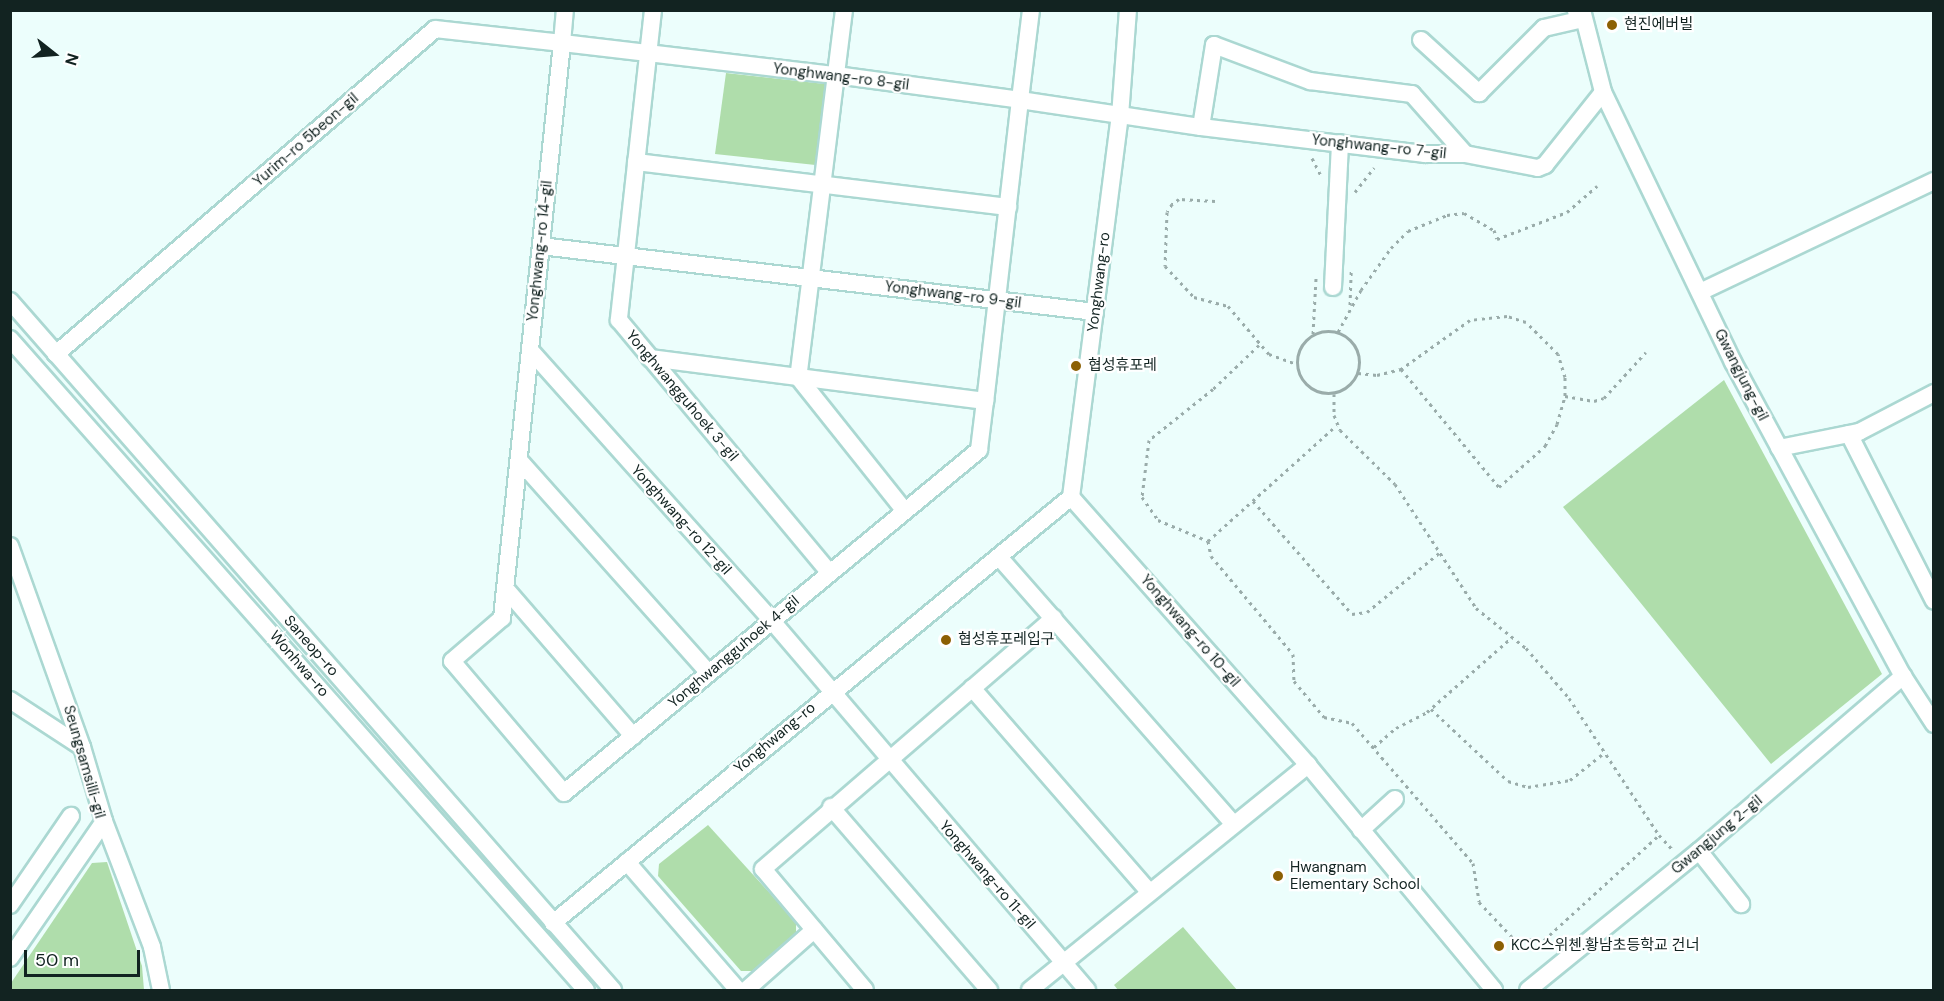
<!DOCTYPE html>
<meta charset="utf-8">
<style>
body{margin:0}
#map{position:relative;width:1944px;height:1001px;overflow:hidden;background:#ecfefc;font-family:"DM Sans","Noto Sans KR",sans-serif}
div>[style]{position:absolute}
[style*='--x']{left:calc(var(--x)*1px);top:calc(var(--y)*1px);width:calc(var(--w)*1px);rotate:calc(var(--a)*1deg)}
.green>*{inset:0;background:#afddab}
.path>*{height:3px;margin-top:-1.5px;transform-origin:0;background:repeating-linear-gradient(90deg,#9aacaa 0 3px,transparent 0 7.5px)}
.path>.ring{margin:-1.5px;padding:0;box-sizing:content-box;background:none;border:3px solid #9aacaa;border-radius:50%}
.roads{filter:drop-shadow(2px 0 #abd8d2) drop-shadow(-2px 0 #abd8d2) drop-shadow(0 2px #abd8d2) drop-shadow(0 -2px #abd8d2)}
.minor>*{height:16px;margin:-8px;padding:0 8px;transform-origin:8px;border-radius:8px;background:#fff}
.dots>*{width:16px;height:16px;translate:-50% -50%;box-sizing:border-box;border:3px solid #fff;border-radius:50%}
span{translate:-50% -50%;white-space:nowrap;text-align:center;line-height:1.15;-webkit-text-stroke:4.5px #fff;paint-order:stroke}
.poi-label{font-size:15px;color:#122321}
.left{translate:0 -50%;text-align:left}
.street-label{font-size:15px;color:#122321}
.frame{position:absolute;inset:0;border:12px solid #122321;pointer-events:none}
.north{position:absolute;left:24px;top:24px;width:60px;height:60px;-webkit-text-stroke:4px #fff;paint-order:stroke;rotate:107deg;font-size:16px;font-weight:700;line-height:24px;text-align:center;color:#122321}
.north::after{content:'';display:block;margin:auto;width:21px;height:27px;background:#122321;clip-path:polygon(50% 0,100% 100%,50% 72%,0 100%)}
.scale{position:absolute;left:24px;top:950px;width:116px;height:27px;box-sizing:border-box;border:3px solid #122321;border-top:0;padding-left:8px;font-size:18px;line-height:21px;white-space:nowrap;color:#122321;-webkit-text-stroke:4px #fff;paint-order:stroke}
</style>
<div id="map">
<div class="green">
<i style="clip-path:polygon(726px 73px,843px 86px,834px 167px,715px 154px)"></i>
<i style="clip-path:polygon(1724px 380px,1882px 674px,1771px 764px,1563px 507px)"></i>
<i style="clip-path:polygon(708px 825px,796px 922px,796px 935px,753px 971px,741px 971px,658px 876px,659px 864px)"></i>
<i style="clip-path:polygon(107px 862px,142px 966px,144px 990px,11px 990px,11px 983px,92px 863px)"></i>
<i style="clip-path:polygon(1183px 927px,1237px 990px,1118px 990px,1114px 985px)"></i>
</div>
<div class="path">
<i style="--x:1312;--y:158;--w:22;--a:63"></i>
<i style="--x:1355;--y:192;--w:31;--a:-52"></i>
<i style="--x:1215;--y:201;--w:36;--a:-177"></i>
<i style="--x:1179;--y:199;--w:9;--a:144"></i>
<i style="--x:1172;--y:204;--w:9;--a:122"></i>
<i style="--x:1167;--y:212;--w:54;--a:92.1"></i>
<i style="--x:1165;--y:266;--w:42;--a:46.9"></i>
<i style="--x:1194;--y:297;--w:35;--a:15"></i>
<i style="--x:1228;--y:306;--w:63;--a:49.5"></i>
<i style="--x:1269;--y:354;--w:29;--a:20"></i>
<i style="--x:1350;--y:305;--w:35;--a:-88"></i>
<i class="ring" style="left:1297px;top:331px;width:59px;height:59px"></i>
<i style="--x:1338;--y:332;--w:48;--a:-61.3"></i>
<i style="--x:1361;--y:290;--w:52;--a:-54.5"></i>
<i style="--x:1391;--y:248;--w:24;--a:-45"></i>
<i style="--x:1408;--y:231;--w:42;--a:-22.3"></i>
<i style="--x:1447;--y:215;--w:17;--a:-7"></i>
<i style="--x:1464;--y:213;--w:34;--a:30"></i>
<i style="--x:1494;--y:230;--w:9;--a:72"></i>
<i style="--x:1497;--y:239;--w:75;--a:-21.1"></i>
<i style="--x:1567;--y:212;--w:40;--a:-41"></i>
<i style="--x:1313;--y:334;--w:56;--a:-86.9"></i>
<i style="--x:1259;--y:345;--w:64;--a:136.3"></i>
<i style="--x:1213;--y:389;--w:82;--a:141.4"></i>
<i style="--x:1149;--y:440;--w:57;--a:97"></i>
<i style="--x:1142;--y:497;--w:28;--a:55"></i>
<i style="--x:1158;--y:520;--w:54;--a:22.8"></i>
<i style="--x:1208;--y:541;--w:173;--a:-42"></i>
<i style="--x:1358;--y:373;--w:19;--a:6"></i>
<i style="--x:1377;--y:375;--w:25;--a:-14"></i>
<i style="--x:1401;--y:369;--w:153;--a:50.3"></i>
<i style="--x:1499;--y:487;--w:62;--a:-41.7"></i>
<i style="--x:1545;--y:446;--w:25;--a:-61"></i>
<i style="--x:1557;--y:424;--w:29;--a:-74"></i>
<i style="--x:1565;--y:396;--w:19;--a:-90"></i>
<i style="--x:1565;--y:377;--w:24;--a:-107"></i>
<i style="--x:1558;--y:354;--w:45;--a:-135"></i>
<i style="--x:1526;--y:322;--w:20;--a:-162"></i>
<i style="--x:1507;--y:316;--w:37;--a:174"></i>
<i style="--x:1470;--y:320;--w:85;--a:144.6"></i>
<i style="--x:1334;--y:394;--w:21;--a:90"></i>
<i style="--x:1334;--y:415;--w:16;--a:68"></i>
<i style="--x:1340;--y:430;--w:77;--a:44.5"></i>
<i style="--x:1395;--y:484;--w:148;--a:56.8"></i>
<i style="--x:1476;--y:608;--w:64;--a:38.7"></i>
<i style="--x:1526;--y:648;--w:66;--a:49.3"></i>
<i style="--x:1569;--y:698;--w:164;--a:56.7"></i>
<i style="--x:1659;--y:835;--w:19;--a:47"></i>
<i style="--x:1565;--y:396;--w:29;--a:10"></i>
<i style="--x:1594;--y:401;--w:10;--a:-17"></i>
<i style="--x:1604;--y:398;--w:62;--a:-47.6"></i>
<i style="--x:1253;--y:501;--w:150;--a:48.8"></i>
<i style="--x:1352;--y:614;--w:15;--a:-8"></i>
<i style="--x:1367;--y:612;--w:93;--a:-39.3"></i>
<i style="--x:1208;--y:541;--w:15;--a:79"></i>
<i style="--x:1211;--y:556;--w:128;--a:50.1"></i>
<i style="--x:1293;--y:654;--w:27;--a:88"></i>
<i style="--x:1294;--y:681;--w:47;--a:50.2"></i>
<i style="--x:1324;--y:717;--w:29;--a:12"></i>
<i style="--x:1352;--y:723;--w:185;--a:49.2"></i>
<i style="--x:1473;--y:863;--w:39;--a:81"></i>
<i style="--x:1479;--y:902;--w:51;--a:46.6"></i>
<i style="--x:1514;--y:939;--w:30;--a:2"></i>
<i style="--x:1544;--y:940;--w:156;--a:-42.4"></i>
<i style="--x:1431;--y:709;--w:105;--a:43.1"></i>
<i style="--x:1508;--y:781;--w:21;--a:17"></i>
<i style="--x:1528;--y:787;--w:43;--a:-9.5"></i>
<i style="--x:1570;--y:780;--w:43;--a:-38.5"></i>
<i style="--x:1374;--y:747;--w:29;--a:-41"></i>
<i style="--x:1396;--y:728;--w:35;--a:-27"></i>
<i style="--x:1427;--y:712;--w:113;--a:-41.4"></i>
</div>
<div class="roads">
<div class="minor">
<i style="--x:653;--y:10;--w:312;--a:96.3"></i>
<i style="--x:619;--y:320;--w:329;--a:50.2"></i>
<i style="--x:844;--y:10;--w:370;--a:97.1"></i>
<i style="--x:798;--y:377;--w:171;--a:51.4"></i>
<i style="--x:1031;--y:10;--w:91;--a:97"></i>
<i style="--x:1020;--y:100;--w:303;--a:96.6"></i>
<i style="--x:985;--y:401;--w:49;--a:97"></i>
<i style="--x:979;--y:450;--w:538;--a:140.43"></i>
<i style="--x:564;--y:793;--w:173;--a:-130.3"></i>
<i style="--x:452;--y:661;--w:66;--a:-40.7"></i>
<i style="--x:502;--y:618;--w:578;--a:-84.04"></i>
<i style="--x:562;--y:43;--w:276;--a:6.7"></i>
<i style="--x:836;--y:75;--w:186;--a:7.7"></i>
<i style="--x:1020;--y:100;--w:183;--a:8.5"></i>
<i style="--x:1201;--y:127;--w:226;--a:6.9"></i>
<i style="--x:1425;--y:154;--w:40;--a:0"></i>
<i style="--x:1465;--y:154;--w:74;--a:10.9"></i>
<i style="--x:1538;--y:168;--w:8;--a:-23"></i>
<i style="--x:1545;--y:165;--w:93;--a:-51.5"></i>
<i style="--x:1582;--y:10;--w:85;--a:75.6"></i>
<i style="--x:1603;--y:92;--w:300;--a:64.3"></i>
<i style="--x:1733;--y:362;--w:357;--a:61.6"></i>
<i style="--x:1903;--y:676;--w:57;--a:57.1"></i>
<i style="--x:1421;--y:40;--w:79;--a:42.4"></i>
<i style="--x:1479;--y:93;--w:92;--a:-45"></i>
<i style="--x:1544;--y:28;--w:39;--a:-13"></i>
<i style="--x:1582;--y:19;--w:10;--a:-127"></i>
<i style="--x:1201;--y:127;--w:83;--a:-81"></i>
<i style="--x:1214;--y:45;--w:103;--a:20.6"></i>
<i style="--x:1310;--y:81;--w:103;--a:7.3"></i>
<i style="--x:1412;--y:94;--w:80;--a:48.5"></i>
<i style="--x:636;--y:162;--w:375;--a:6.9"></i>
<i style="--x:541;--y:246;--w:558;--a:6.79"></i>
<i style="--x:1333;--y:287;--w:144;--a:-87.2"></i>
<i style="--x:1700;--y:292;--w:259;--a:-25.4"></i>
<i style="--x:10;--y:301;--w:916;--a:48.81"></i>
<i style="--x:10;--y:339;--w:869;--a:48.5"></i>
<i style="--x:530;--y:350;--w:363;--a:48.2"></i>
<i style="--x:772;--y:621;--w:485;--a:49.5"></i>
<i style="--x:56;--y:354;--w:499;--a:-40.6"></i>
<i style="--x:435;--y:29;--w:128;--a:6.3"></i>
<i style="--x:562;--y:43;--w:33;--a:-85"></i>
<i style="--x:650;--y:358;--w:338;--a:7.3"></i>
<i style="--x:1849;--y:434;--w:187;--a:63"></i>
<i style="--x:1779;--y:448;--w:82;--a:-11.3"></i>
<i style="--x:1859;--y:432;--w:85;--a:-27.5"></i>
<i style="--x:519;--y:460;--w:285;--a:48.3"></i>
<i style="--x:1071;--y:497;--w:358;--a:48.5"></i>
<i style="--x:1308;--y:765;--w:292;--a:50.4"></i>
<i style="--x:10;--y:546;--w:214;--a:70.3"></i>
<i style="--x:82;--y:747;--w:77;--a:73.4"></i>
<i style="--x:104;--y:821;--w:135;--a:69.1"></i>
<i style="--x:152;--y:947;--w:44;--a:78.2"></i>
<i style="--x:999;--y:557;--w:354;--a:48.7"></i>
<i style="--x:505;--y:588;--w:196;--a:49.1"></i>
<i style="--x:972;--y:688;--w:271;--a:49"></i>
<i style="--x:10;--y:700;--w:86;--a:33.1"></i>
<i style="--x:831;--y:807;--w:242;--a:49.2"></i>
<i style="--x:1361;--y:830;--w:46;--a:-42.4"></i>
<i style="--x:1699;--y:851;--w:68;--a:51.6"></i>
<i style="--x:627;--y:862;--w:169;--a:49.1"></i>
<i style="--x:10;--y:905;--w:108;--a:-55.6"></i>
<i style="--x:553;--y:923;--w:671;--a:-39.43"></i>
<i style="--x:1071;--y:497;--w:384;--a:-82.7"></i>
<i style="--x:1120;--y:116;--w:106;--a:-85.7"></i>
<i style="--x:10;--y:958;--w:166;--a:-55.5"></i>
<i style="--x:746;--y:990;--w:91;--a:-41.4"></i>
<i style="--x:865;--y:990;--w:158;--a:-130.1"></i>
<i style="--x:763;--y:869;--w:384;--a:-40.8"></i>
<i style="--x:1030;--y:990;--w:358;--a:-39"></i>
<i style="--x:1528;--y:990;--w:220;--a:-39.1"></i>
<i style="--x:1699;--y:851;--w:269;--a:-40.6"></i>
</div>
</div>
<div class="dots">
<i style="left:1612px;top:25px;background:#8c6004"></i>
<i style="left:1076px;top:366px;background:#8c6004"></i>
<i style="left:946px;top:640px;background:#8c6004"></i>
<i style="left:1278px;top:876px;background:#8c6004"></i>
<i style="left:1499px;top:946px;background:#8c6004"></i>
</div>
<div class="poi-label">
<span class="left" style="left:1624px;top:25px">현진에버빌</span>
<span class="left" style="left:1088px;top:366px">협성휴포레</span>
<span class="left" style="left:958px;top:640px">협성휴포레입구</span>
<span class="left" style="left:1290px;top:876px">Hwangnam<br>Elementary School</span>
<span class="left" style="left:1511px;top:946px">KCC스위첸.황남초등학교 건너</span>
</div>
<div class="street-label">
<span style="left:841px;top:77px;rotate:7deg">Yonghwang-ro 8-gil</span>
<span style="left:306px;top:140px;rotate:-41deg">Yurim-ro 5beon-gil</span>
<span style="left:1379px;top:147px;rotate:6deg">Yonghwang-ro 7-gil</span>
<span style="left:540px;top:251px;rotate:-84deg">Yonghwang-ro 14-gil</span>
<span style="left:1099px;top:282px;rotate:-83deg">Yonghwang-ro</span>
<span style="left:953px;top:295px;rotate:7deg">Yonghwang-ro 9-gil</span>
<span style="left:1741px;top:375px;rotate:63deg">Gwangjung-gil</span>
<span style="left:682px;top:396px;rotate:50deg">Yonghwangguhoek 3-gil</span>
<span style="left:681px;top:520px;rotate:48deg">Yonghwang-ro 12-gil</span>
<span style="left:1190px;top:631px;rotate:49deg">Yonghwang-ro 10-gil</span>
<span style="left:311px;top:646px;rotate:49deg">Saneop-ro</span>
<span style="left:734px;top:652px;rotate:-40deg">Yonghwangguhoek 4-gil</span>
<span style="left:299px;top:664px;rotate:49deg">Wonhwa-ro</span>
<span style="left:775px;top:738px;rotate:-40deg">Yonghwang-ro</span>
<span style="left:84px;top:762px;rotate:74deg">Seungsamsilli-gil</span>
<span style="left:1717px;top:835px;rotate:-40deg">Gwangjung 2-gil</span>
<span style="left:987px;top:875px;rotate:49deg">Yonghwang-ro 11-gil</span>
</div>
<div class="frame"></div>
<div class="north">N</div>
<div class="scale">50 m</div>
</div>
